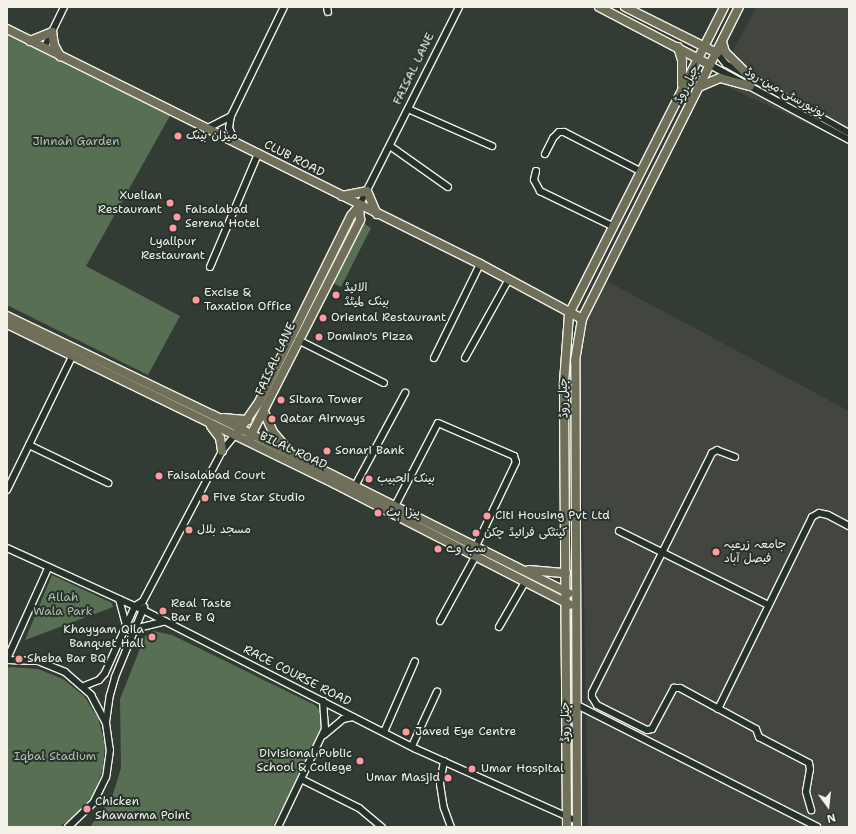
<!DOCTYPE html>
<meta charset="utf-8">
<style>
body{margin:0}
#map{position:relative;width:856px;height:834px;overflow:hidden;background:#333b35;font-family:"Shantell Sans","Playpen Sans Arabic",sans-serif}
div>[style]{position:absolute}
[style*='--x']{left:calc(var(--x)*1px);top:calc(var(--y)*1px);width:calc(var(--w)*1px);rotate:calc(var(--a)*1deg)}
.built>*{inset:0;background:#43453f}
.green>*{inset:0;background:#586f54}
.roads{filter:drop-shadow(1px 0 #f4f1e8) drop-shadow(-1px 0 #f4f1e8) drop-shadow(0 1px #f4f1e8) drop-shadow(0 -1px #f4f1e8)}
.minor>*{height:6px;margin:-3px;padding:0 3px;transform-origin:3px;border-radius:3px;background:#26332d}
.major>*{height:8px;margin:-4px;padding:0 4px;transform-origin:4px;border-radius:4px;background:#706f59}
.dots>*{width:11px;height:11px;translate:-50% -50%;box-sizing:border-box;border:2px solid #26332d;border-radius:50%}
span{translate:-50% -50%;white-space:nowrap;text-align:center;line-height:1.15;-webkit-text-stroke:4px #26332d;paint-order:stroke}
.street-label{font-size:12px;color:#f4f1e8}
.poi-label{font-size:12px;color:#f4f1e8}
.left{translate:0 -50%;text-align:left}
.right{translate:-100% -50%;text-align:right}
.park-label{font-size:12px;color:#b6bdad}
.frame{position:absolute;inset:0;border:8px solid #f4f1e8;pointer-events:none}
.north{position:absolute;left:808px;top:786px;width:40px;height:40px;-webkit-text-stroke:3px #26332d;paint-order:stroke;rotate:165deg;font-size:11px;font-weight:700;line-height:16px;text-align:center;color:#f4f1e8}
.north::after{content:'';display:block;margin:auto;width:14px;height:18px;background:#f4f1e8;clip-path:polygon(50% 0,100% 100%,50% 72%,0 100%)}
</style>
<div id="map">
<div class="built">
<i style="clip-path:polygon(756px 7px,849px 7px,849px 143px,717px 82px)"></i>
<i style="clip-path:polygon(605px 280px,849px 411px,849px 827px,588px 827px,580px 362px,585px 325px)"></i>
</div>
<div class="green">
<i style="clip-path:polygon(7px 32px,172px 112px,86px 266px,180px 316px,148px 375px,7px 305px)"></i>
<i style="clip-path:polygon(363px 223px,371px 228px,341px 287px,333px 283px)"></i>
<i style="clip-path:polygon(52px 575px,112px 603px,113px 607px,25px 640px)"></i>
<i style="clip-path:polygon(154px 631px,172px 635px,315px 705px,320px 711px,323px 719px,322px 734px,272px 827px,90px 827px,112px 797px,121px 768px,120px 699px,145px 636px)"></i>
<i style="clip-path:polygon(11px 667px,38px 669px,63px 679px,84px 696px,98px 718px,105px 744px,103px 770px,93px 795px,76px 816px,59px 827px,7px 827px,7px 668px)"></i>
</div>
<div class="roads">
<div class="minor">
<i style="--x:327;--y:7;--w:5;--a:79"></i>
<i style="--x:44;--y:48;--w:46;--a:-64"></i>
<i style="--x:717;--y:53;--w:14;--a:51"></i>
<i style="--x:726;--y:64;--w:141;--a:29.3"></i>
<i style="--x:710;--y:65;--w:158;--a:28.3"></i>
<i style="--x:408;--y:109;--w:92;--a:23.8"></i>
<i style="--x:206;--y:129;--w:28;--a:-27"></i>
<i style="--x:235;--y:142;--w:15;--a:-113"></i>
<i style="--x:229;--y:128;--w:12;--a:-81"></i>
<i style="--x:231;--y:116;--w:121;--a:-64.1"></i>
<i style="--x:390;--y:146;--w:71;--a:35.3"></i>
<i style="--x:545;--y:154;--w:18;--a:-63"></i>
<i style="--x:553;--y:138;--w:8;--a:-45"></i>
<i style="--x:559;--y:132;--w:5;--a:0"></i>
<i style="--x:564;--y:132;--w:85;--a:27.2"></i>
<i style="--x:536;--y:171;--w:9;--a:103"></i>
<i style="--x:534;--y:180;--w:13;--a:61"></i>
<i style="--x:540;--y:191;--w:80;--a:25.9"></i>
<i style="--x:359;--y:206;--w:223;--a:-63.3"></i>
<i style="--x:210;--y:267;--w:123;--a:-67"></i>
<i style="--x:298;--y:340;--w:96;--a:26.6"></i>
<i style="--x:434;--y:358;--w:105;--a:-63.9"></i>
<i style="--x:465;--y:358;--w:90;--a:-60.9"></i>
<i style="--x:29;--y:445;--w:88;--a:25.7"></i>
<i style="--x:735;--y:457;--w:19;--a:-159"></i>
<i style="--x:717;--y:450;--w:6;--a:149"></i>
<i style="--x:712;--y:453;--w:268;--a:116.6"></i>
<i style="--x:592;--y:693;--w:4;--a:90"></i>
<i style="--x:592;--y:697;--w:9;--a:58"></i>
<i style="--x:597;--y:705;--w:56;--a:26.6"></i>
<i style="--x:647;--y:730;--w:5;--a:-11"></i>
<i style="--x:652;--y:729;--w:47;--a:-61.8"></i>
<i style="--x:674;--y:688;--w:6;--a:0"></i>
<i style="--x:680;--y:688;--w:86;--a:28.3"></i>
<i style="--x:756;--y:729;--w:9;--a:69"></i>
<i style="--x:759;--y:737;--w:56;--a:27.5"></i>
<i style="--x:809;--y:763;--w:6;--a:81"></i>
<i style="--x:810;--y:769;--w:23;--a:100"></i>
<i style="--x:806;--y:792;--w:19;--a:74"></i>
<i style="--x:355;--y:486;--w:106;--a:-61.7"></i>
<i style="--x:7;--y:490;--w:148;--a:-64"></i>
<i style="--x:395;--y:506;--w:93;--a:-62.6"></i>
<i style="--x:438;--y:423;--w:83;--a:23.5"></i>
<i style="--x:514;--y:456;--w:6;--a:72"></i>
<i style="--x:516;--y:462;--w:93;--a:115.5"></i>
<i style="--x:619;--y:531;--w:166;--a:26.4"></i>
<i style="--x:7;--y:548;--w:152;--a:24.5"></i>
<i style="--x:145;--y:611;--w:304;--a:27"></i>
<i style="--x:416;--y:749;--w:176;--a:24.1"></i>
<i style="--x:119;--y:599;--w:28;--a:75"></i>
<i style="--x:440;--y:621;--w:73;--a:-61.3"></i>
<i style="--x:499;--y:627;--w:52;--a:-60"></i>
<i style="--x:134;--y:629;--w:32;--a:-14"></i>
<i style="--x:7;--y:659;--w:100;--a:-65.7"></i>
<i style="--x:7;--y:660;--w:31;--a:2"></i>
<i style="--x:38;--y:661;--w:29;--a:22"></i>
<i style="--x:65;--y:672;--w:35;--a:41"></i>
<i style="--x:91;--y:695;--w:32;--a:62"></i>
<i style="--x:106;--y:723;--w:27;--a:82"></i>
<i style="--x:110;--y:750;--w:27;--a:98"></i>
<i style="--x:106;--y:777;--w:28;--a:116"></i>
<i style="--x:94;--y:802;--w:36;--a:136"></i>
<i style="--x:84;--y:686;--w:16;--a:-22"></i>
<i style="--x:99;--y:680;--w:9;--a:-49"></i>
<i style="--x:105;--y:673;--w:73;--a:-65.9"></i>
<i style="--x:135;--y:606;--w:9;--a:-32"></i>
<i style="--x:143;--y:601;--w:170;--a:-62.2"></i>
<i style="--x:222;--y:451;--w:19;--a:-51"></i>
<i style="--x:579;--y:706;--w:267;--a:26.9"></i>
<i style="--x:718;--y:709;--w:214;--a:-63.9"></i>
<i style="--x:812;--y:517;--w:8;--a:-30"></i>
<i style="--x:819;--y:513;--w:9;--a:13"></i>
<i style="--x:828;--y:515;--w:24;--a:28"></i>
<i style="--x:106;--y:722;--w:27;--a:-82"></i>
<i style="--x:110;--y:695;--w:19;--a:-74"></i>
<i style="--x:115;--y:677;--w:76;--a:-67.5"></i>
<i style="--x:384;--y:732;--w:77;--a:-66.4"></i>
<i style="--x:324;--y:735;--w:25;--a:-40"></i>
<i style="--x:343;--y:719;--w:10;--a:-11"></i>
<i style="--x:412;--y:746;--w:60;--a:-65.2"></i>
<i style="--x:444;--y:761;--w:23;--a:100"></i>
<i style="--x:440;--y:784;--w:24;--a:81"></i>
<i style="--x:444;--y:808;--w:20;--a:70"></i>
<i style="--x:303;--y:780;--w:63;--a:26.6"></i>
<i style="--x:359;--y:808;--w:30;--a:40"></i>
<i style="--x:278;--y:827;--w:109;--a:-64.4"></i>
<i style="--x:325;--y:729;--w:28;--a:-94"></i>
</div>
<div class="major">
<i style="--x:599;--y:7;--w:125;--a:27.6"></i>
<i style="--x:625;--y:7;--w:103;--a:26.6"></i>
<i style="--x:7;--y:29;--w:528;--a:26.42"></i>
<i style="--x:480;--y:264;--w:116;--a:28.3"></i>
<i style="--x:30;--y:41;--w:24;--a:-22"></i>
<i style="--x:52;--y:32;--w:13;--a:81"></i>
<i style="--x:54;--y:45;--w:13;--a:61"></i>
<i style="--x:722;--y:42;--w:10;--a:73"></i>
<i style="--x:725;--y:52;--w:38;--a:45"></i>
<i style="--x:678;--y:47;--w:14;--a:73"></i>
<i style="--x:682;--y:60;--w:25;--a:90"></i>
<i style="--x:701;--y:86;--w:21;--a:-23"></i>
<i style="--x:720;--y:78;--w:31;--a:15"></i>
<i style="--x:342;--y:196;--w:25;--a:-11"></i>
<i style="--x:367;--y:191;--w:25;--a:67"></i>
<i style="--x:7;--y:316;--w:229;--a:25.7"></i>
<i style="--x:213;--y:415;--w:398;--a:26.6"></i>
<i style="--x:7;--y:324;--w:365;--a:26"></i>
<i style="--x:335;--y:484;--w:264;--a:27.2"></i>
<i style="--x:264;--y:412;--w:22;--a:66"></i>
<i style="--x:273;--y:432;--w:23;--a:50"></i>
<i style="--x:223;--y:418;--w:25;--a:5"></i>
<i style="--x:211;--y:426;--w:15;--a:53"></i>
<i style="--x:220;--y:438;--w:13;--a:81"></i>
<i style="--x:238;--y:432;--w:37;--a:-55"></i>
<i style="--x:259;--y:402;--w:208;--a:-63.7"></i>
<i style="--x:351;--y:216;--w:13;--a:-51"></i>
<i style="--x:249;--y:439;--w:246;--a:-63.1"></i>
<i style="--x:360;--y:220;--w:14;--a:-94"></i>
<i style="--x:529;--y:570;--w:37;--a:5"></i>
<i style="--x:567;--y:827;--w:445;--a:-90.4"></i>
<i style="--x:564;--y:382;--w:68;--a:-85.8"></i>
<i style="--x:569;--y:314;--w:344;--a:-63.2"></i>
<i style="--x:577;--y:827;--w:466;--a:-90.2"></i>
<i style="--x:575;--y:361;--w:43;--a:-80.5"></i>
<i style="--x:582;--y:319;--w:349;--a:-63.3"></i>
</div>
</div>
<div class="dots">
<i style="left:178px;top:136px;background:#ff9aa2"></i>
<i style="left:170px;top:203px;background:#ff9aa2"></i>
<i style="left:177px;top:217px;background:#ff9aa2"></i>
<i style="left:173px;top:228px;background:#ff9aa2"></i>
<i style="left:336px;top:295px;background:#ff9aa2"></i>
<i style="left:196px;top:300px;background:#ff9aa2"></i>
<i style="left:323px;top:318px;background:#ff9aa2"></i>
<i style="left:319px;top:337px;background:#ff9aa2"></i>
<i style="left:281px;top:400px;background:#ff9aa2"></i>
<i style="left:272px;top:419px;background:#ff9aa2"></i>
<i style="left:327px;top:451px;background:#ff9aa2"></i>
<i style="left:159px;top:476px;background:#ff9aa2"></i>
<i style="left:369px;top:479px;background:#ff9aa2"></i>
<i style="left:205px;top:498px;background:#ff9aa2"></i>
<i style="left:378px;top:513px;background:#ff9aa2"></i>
<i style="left:487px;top:516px;background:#ff9aa2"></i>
<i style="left:189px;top:530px;background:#ff9aa2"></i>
<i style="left:476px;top:533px;background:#ff9aa2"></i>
<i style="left:438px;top:549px;background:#ff9aa2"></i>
<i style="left:716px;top:552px;background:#ff9aa2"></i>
<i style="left:163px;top:611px;background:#ff9aa2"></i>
<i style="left:152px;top:637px;background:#ff9aa2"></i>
<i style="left:19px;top:659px;background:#ff9aa2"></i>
<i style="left:406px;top:732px;background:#ff9aa2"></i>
<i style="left:360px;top:761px;background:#ff9aa2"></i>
<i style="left:472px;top:769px;background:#ff9aa2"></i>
<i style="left:448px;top:778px;background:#ff9aa2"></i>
<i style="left:87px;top:809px;background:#ff9aa2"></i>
</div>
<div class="street-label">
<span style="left:414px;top:69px;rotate:-64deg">FAISAL LANE</span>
<span style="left:687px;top:85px;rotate:-64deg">جیل روڈ</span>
<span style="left:785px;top:93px;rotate:29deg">یونیورسٹی مین روڈ</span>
<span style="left:294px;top:159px;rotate:27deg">CLUB ROAD</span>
<span style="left:276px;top:359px;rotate:-65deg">FAISAL LANE</span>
<span style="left:564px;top:398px;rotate:-91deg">جیل روڈ</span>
<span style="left:293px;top:451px;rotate:25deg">BILAL ROAD</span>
<span style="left:297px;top:676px;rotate:27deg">RACE COURSE ROAD</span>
<span style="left:566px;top:722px;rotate:-90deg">جیل روڈ</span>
</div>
<div class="poi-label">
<span class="left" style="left:186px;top:136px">میزان بینک</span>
<span class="right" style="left:162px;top:203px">Xuelian<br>Restaurant</span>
<span class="left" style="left:185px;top:217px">Faisalabad<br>Serena Hotel</span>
<span style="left:173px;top:249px">Lyallpur<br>Restaurant</span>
<span class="left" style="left:344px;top:295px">الائیڈ<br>بینک لمیٹڈ</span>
<span class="left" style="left:204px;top:300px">Excise &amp;<br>Taxation Office</span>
<span class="left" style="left:331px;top:318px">Oriental Restaurant</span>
<span class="left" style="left:327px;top:337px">Domino's Pizza</span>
<span class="left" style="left:289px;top:400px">Sitara Tower</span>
<span class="left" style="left:280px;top:419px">Qatar Airways</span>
<span class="left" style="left:335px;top:451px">Sonari Bank</span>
<span class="left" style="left:167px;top:476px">Faisalabad Court</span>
<span class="left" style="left:377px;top:479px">بينک الحبيب</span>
<span class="left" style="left:213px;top:498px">Five Star Studio</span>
<span class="left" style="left:386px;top:513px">پیزا ہٹ</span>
<span class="left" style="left:495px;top:516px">Citi Housing Pvt Ltd</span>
<span class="left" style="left:197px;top:530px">مسجد بلال</span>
<span class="left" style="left:484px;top:533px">کینٹکی فرائیڈ چکن</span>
<span class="left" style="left:724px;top:552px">جامعہ زرعیہ<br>فیصل آباد</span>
<span class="left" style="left:446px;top:549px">سب وے</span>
<span class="left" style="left:171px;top:611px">Real Taste<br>Bar B Q</span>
<span class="right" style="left:144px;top:637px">Khayyam Qila<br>Banquet Hall</span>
<span class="left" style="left:27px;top:659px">Sheba Bar BQ</span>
<span class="left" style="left:415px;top:732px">Javed Eye Centre</span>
<span class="right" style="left:352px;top:761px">Divisional Public<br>School &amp; College</span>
<span class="left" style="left:481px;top:769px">Umar Hospital</span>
<span class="right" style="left:440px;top:778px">Umar Masjid</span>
<span class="left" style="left:95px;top:809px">Chicken<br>Shawarma Point</span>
</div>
<div class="park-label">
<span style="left:76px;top:142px">Jinnah Garden</span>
<span style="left:63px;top:605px">Allah<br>Wala Park</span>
<span style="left:55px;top:757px">Iqbal Stadium</span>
</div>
<div class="frame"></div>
<div class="north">N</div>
</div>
